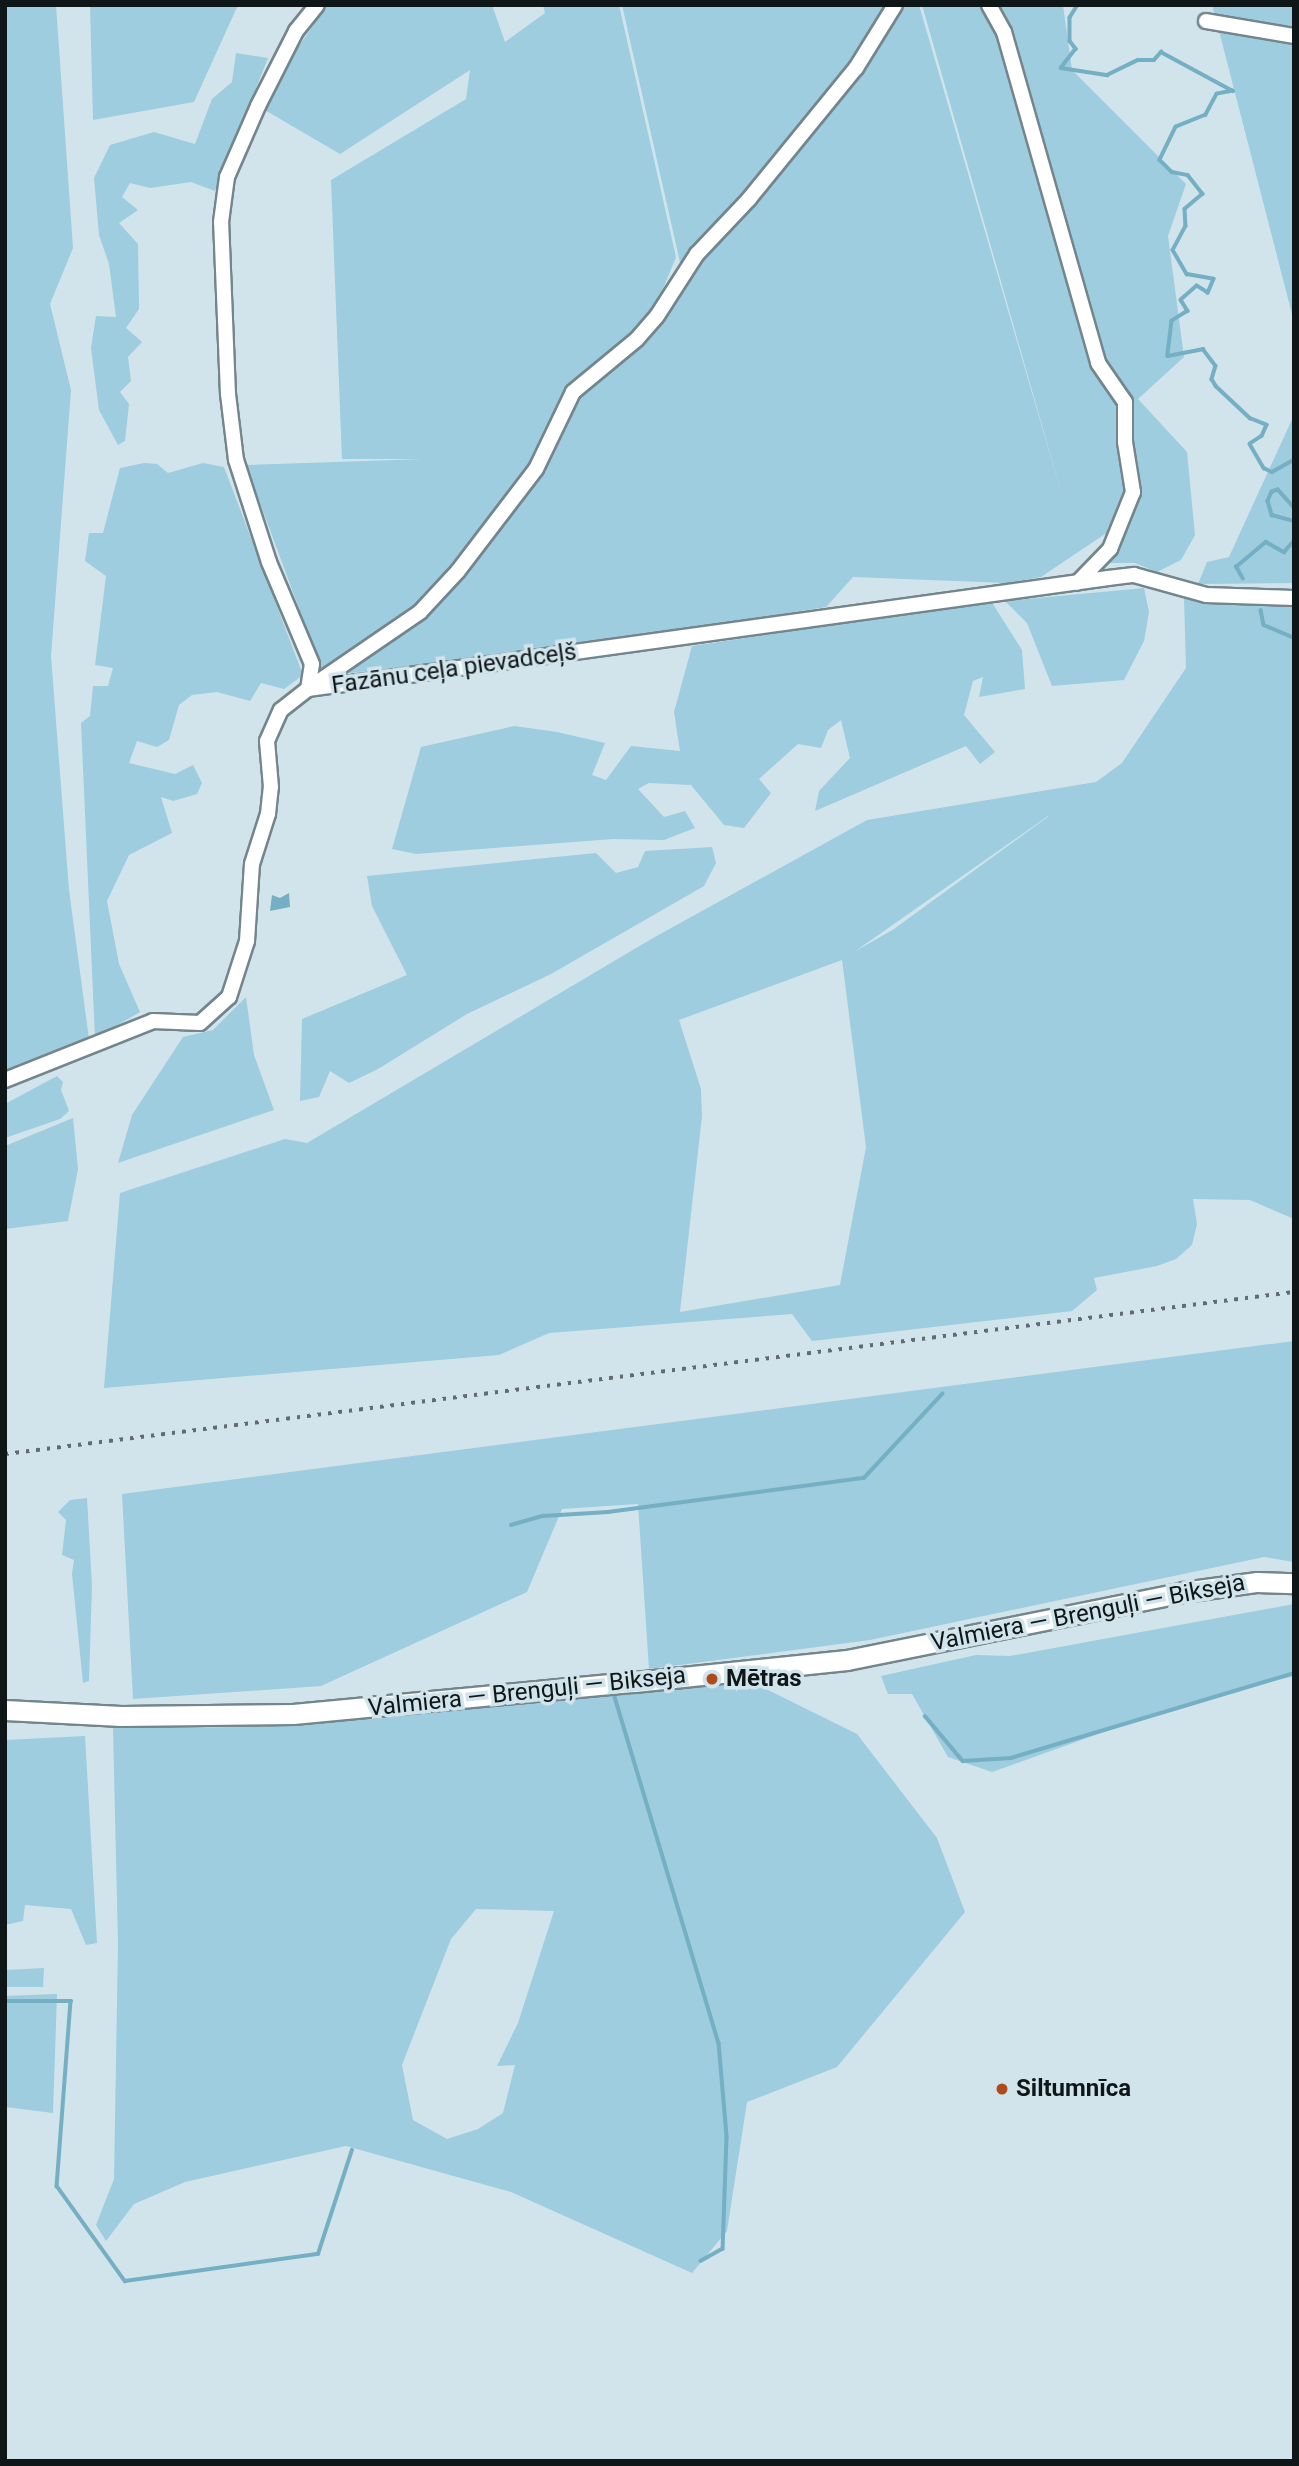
<!DOCTYPE html>
<meta charset="utf-8">
<style>
body{margin:0}
#map{position:relative;width:1299px;height:2466px;overflow:hidden;background:#d1e4eb;font-family:Roboto,sans-serif}
div>[style]{position:absolute}
[style*='--x']{left:calc(var(--x)*1px);top:calc(var(--y)*1px);width:calc(var(--w)*1px);rotate:calc(var(--a)*1deg)}
.green>*{inset:0;background:#9dcdde}
.water>*{inset:0;background:#74afc4}
.stream>*{height:3.5px;margin:-1.75px;padding:0 1.75px;transform-origin:1.75px;border-radius:1.75px;background:#74afc4}
.roads{filter:drop-shadow(2px 0 #74858c) drop-shadow(-2px 0 #74858c) drop-shadow(0 2px #74858c) drop-shadow(0 -2px #74858c)}
.minor>*{height:14px;margin:-7px;padding:0 7px;transform-origin:7px;border-radius:7px;background:#fff}
.secondary>*{height:19px;margin:-9.5px;padding:0 9.5px;transform-origin:9.5px;border-radius:9.5px;background:#fff}
.rail>*{height:3.5px;margin-top:-1.75px;transform-origin:0;background:repeating-linear-gradient(90deg,#606c70 0 3.5px,transparent 0 10.5px)}
.dots>*{width:19px;height:19px;translate:-50% -50%;box-sizing:border-box;border:4px solid #d1e4eb;border-radius:50%}
span{translate:-50% -50%;white-space:nowrap;text-align:center;line-height:1.15;-webkit-text-stroke:7px #d1e4eb;paint-order:stroke}
.street-label{font-size:24px;color:#0f1618}
.poi-label{font-size:24px;color:#0f1618;font-weight:700}
.left{translate:0 -50%;text-align:left}
.frame{position:absolute;inset:0;border:7px solid #0f1618;pointer-events:none}
</style>
<div id="map">
<div class="green">
<i style="clip-path:polygon(5px 5px,56px 5px,73px 248px,50px 304px,71px 390px,51px 656px,69px 890px,89px 1039px,5px 1072px)"></i>
<i style="clip-path:polygon(90px 5px,238px 5px,194px 102px,93px 120px)"></i>
<i style="clip-path:polygon(327px 5px,492px 5px,505px 42px,545px 13px,543px 5px,619px 5px,676px 257px,654px 311px,613px 353px,589px 370px,527px 477px,417px 611px,330px 672px,321px 668px,246px 465px,423px 459px,342px 459px,331px 180px,466px 99px,470px 70px,340px 154px,258px 106px)"></i>
<i style="clip-path:polygon(622px 5px,919px 5px,1065px 506px,922px 5px,1063px 5px,1072px 70px,1186px 184px,1168px 236px,1184px 357px,1138px 399px,1187px 452px,1195px 535px,1181px 560px,1157px 572px,1135px 563px,1110px 563px,1105px 534px,1041px 577px,1007px 583px,853px 577px,826px 607px,640px 637px,343px 674px,423px 614px,464px 570px,579px 393px,684px 280px)"></i>
<i style="clip-path:polygon(1212px 5px,1294px 5px,1294px 322px,1217px 23px)"></i>
<i style="clip-path:polygon(236px 53px,268px 58px,215px 191px,191px 182px,150px 188px,130px 183px,122px 197px,138px 210px,119px 223px,138px 244px,139px 309px,126px 328px,142px 342px,128px 357px,131px 381px,120px 392px,129px 404px,125px 441px,118px 445px,99px 410px,91px 348px,96px 316px,116px 317px,109px 264px,99px 235px,94px 178px,110px 145px,154px 132px,195px 144px,212px 99px,232px 82px)"></i>
<i style="clip-path:polygon(1294px 415px,1294px 583px,1198px 584px,1207px 562px,1229px 557px)"></i>
<i style="clip-path:polygon(144px 463px,157px 464px,168px 473px,203px 463px,224px 467px,303px 675px,284px 689px,261px 683px,250px 701px,217px 692px,192px 695px,179px 705px,169px 740px,157px 747px,137px 741px,129px 763px,175px 774px,193px 765px,202px 783px,197px 794px,173px 801px,161px 797px,172px 833px,129px 855px,107px 901px,119px 964px,140px 1012px,95px 1038px,81px 723px,90px 716px,93px 686px,108px 686px,113px 668px,95px 665px,106px 576px,85px 561px,89px 533px,103px 533px,120px 468px)"></i>
<i style="clip-path:polygon(1144px 588px,1149px 612px,1144px 641px,1124px 680px,1052px 686px,1027px 623px,1005px 601px)"></i>
<i style="clip-path:polygon(evenodd,1184px 598px,1294px 607px,1294px 1219px,1250px 1200px,1193px 1199px,1197px 1224px,1192px 1245px,1176px 1259px,1157px 1266px,1094px 1278px,1097px 1290px,1072px 1311px,812px 1341px,792px 1314px,549px 1333px,499px 1355px,104px 1388px,120px 1193px,285px 1139px,307px 1143px,653px 938px,867px 820px,1096px 782px,1122px 763px,1186px 668px,1184px 598px,1049px 816px,894px 929px,854px 952px,1048px 816px,1049px 816px,1184px 598px,842px 960px,866px 1147px,840px 1285px,680px 1312px,702px 1116px,701px 1089px,679px 1020px,842px 960px)"></i>
<i style="clip-path:polygon(991px 601px,1022px 650px,1025px 689px,979px 697px,983px 677px,973px 681px,964px 715px,995px 752px,980px 764px,966px 746px,815px 811px,819px 791px,850px 758px,841px 720px,828px 730px,821px 748px,798px 744px,759px 779px,771px 793px,744px 828px,724px 825px,691px 785px,649px 783px,638px 789px,664px 817px,685px 811px,695px 828px,664px 840px,613px 839px,416px 854px,392px 849px,421px 747px,514px 726px,557px 732px,605px 743px,592px 775px,606px 780px,631px 746px,680px 751px,674px 712px,692px 646px)"></i>
<i style="clip-path:polygon(712px 847px,716px 863px,704px 886px,551px 974px,467px 1014px,378px 1069px,349px 1083px,330px 1071px,319px 1097px,300px 1101px,302px 1019px,407px 975px,372px 906px,367px 876px,596px 853px,616px 873px,638px 867px,645px 851px)"></i>
<i style="clip-path:polygon(246px 997px,254px 1055px,274px 1110px,118px 1163px,132px 1115px,183px 1037px,213px 1030px)"></i>
<i style="clip-path:polygon(57px 1076px,63px 1082px,61px 1090px,69px 1111px,60px 1119px,5px 1138px,5px 1104px)"></i>
<i style="clip-path:polygon(73px 1118px,78px 1169px,68px 1221px,5px 1229px,5px 1146px)"></i>
<i style="clip-path:polygon(1294px 1341px,1294px 1562px,1264px 1557px,870px 1640px,649px 1669px,638px 1504px,562px 1509px,527px 1592px,321px 1686px,133px 1699px,122px 1494px)"></i>
<i style="clip-path:polygon(87px 1498px,92px 1586px,89px 1681px,83px 1683px,72px 1574px,74px 1560px,62px 1555px,66px 1520px,58px 1512px,70px 1500px)"></i>
<i style="clip-path:polygon(1294px 1604px,1294px 1676px,1162px 1711px,992px 1772px,948px 1757px,912px 1694px,888px 1694px,881px 1676px,976px 1655px,1010px 1656px)"></i>
<i style="clip-path:polygon(evenodd,742px 1677px,857px 1734px,937px 1838px,965px 1912px,837px 2067px,747px 2102px,727px 2231px,692px 2273px,511px 2192px,346px 2146px,185px 2182px,134px 2204px,106px 2241px,96px 2225px,114px 2179px,118px 1944px,113px 1728px,263px 1727px,742px 1677px,476px 1909px,554px 1911px,518px 2023px,497px 2066px,515px 2065px,503px 2113px,478px 2129px,447px 2139px,413px 2120px,402px 2065px,451px 1939px,476px 1909px)"></i>
<i style="clip-path:polygon(85px 1736px,97px 1943px,86px 1945px,71px 1909px,25px 1905px,23px 1921px,5px 1925px,5px 1740px)"></i>
<i style="clip-path:polygon(44px 1968px,43px 1987px,5px 1987px,5px 1970px)"></i>
<i style="clip-path:polygon(57px 1994px,53px 2113px,5px 2107px,5px 1996px)"></i>
</div>
<div class="water">
<i style="clip-path:polygon(289px 893px,290px 907px,270px 911px,272px 895px,280px 898px)"></i>
</div>
<div class="stream">
<i style="--x:1078;--y:5;--w:15;--a:122"></i>
<i style="--x:1070;--y:18;--w:23;--a:90"></i>
<i style="--x:1070;--y:41;--w:10;--a:53"></i>
<i style="--x:1076;--y:49;--w:24;--a:128"></i>
<i style="--x:1061;--y:68;--w:47;--a:8.7"></i>
<i style="--x:1107;--y:75;--w:34;--a:-26"></i>
<i style="--x:1138;--y:60;--w:16;--a:0"></i>
<i style="--x:1154;--y:60;--w:11;--a:-49"></i>
<i style="--x:1161;--y:52;--w:82;--a:28.4"></i>
<i style="--x:1233;--y:91;--w:16;--a:169"></i>
<i style="--x:1217;--y:94;--w:24;--a:118"></i>
<i style="--x:1206;--y:115;--w:32;--a:158"></i>
<i style="--x:1176;--y:127;--w:37;--a:116"></i>
<i style="--x:1160;--y:160;--w:17;--a:45"></i>
<i style="--x:1172;--y:172;--w:16;--a:11"></i>
<i style="--x:1188;--y:175;--w:24;--a:52"></i>
<i style="--x:1203;--y:194;--w:23;--a:140"></i>
<i style="--x:1185;--y:209;--w:17;--a:87"></i>
<i style="--x:1186;--y:226;--w:27;--a:118"></i>
<i style="--x:1173;--y:250;--w:28;--a:60"></i>
<i style="--x:1187;--y:274;--w:27;--a:10"></i>
<i style="--x:1214;--y:279;--w:15;--a:113"></i>
<i style="--x:1208;--y:293;--w:13;--a:-148"></i>
<i style="--x:1197;--y:286;--w:21;--a:139"></i>
<i style="--x:1181;--y:300;--w:13;--a:58"></i>
<i style="--x:1188;--y:311;--w:19;--a:148"></i>
<i style="--x:1172;--y:321;--w:35;--a:97"></i>
<i style="--x:1168;--y:356;--w:36;--a:-11"></i>
<i style="--x:1203;--y:349;--w:21;--a:53"></i>
<i style="--x:1216;--y:366;--w:14;--a:107"></i>
<i style="--x:1212;--y:379;--w:8;--a:60"></i>
<i style="--x:1216;--y:386;--w:47;--a:43.3"></i>
<i style="--x:1250;--y:418;--w:18;--a:22"></i>
<i style="--x:1267;--y:425;--w:12;--a:114"></i>
<i style="--x:1262;--y:436;--w:14;--a:146"></i>
<i style="--x:1250;--y:444;--w:28;--a:60"></i>
<i style="--x:1264;--y:468;--w:9;--a:27"></i>
<i style="--x:1272;--y:472;--w:25;--a:-29"></i>
<i style="--x:1294;--y:508;--w:24;--a:-132"></i>
<i style="--x:1278;--y:490;--w:6;--a:162"></i>
<i style="--x:1272;--y:492;--w:10;--a:114"></i>
<i style="--x:1268;--y:501;--w:15;--a:74"></i>
<i style="--x:1272;--y:515;--w:23;--a:15"></i>
<i style="--x:1243;--y:579;--w:14;--a:-120"></i>
<i style="--x:1236;--y:567;--w:39;--a:-40"></i>
<i style="--x:1266;--y:542;--w:21;--a:29"></i>
<i style="--x:1284;--y:552;--w:15;--a:-48"></i>
<i style="--x:1261;--y:610;--w:15;--a:79"></i>
<i style="--x:1264;--y:625;--w:33;--a:23"></i>
<i style="--x:511;--y:1525;--w:33;--a:-16"></i>
<i style="--x:543;--y:1516;--w:65;--a:-3.5"></i>
<i style="--x:608;--y:1512;--w:258;--a:-7.6"></i>
<i style="--x:864;--y:1478;--w:115;--a:-47.1"></i>
<i style="--x:615;--y:1697;--w:361;--a:73.3"></i>
<i style="--x:719;--y:2043;--w:94;--a:85.1"></i>
<i style="--x:727;--y:2137;--w:112;--a:92"></i>
<i style="--x:723;--y:2249;--w:25;--a:151"></i>
<i style="--x:925;--y:1716;--w:59;--a:49.8"></i>
<i style="--x:963;--y:1761;--w:48;--a:-3.6"></i>
<i style="--x:1011;--y:1758;--w:295;--a:-16.7"></i>
<i style="--x:5;--y:2001;--w:66;--a:0"></i>
<i style="--x:71;--y:2001;--w:186;--a:94.3"></i>
<i style="--x:57;--y:2186;--w:117;--a:54.4"></i>
<i style="--x:125;--y:2281;--w:195;--a:-8"></i>
<i style="--x:318;--y:2254;--w:109;--a:-71.9"></i>
</div>
<div class="roads">
<div class="minor">
<i style="--x:989;--y:5;--w:31;--a:61"></i>
<i style="--x:1004;--y:32;--w:344;--a:74.1"></i>
<i style="--x:1098;--y:363;--w:47;--a:55.3"></i>
<i style="--x:1125;--y:402;--w:40;--a:90"></i>
<i style="--x:1125;--y:442;--w:51;--a:80.9"></i>
<i style="--x:1133;--y:492;--w:61;--a:112"></i>
<i style="--x:1110;--y:549;--w:47;--a:134.1"></i>
<i style="--x:1206;--y:21;--w:89;--a:9.7"></i>
<i style="--x:312;--y:686;--w:131;--a:-34.4"></i>
<i style="--x:420;--y:612;--w:56;--a:-47.2"></i>
<i style="--x:458;--y:571;--w:128;--a:-52.6"></i>
<i style="--x:536;--y:469;--w:85;--a:-64.3"></i>
<i style="--x:573;--y:392;--w:83;--a:-39.6"></i>
<i style="--x:637;--y:339;--w:30;--a:-49"></i>
<i style="--x:657;--y:316;--w:74;--a:-57.2"></i>
<i style="--x:697;--y:254;--w:76;--a:-46.6"></i>
<i style="--x:749;--y:199;--w:169;--a:-50.8"></i>
<i style="--x:856;--y:68;--w:74;--a:-58.2"></i>
<i style="--x:308;--y:689;--w:25;--a:-81"></i>
<i style="--x:312;--y:664;--w:111;--a:-112.9"></i>
<i style="--x:269;--y:562;--w:107;--a:-107.9"></i>
<i style="--x:236;--y:460;--w:66;--a:-96.9"></i>
<i style="--x:228;--y:394;--w:172;--a:-92.3"></i>
<i style="--x:221;--y:222;--w:45;--a:-82.4"></i>
<i style="--x:227;--y:177;--w:77;--a:-66.4"></i>
<i style="--x:258;--y:106;--w:84;--a:-63.1"></i>
<i style="--x:296;--y:31;--w:33;--a:-51"></i>
<i style="--x:5;--y:1080;--w:159;--a:-21.7"></i>
<i style="--x:153;--y:1021;--w:47;--a:2.4"></i>
<i style="--x:200;--y:1023;--w:39;--a:-42"></i>
<i style="--x:229;--y:997;--w:59;--a:-72.2"></i>
<i style="--x:247;--y:941;--w:77;--a:-86.3"></i>
<i style="--x:252;--y:864;--w:52;--a:-72.3"></i>
<i style="--x:268;--y:814;--w:27;--a:-84"></i>
<i style="--x:271;--y:787;--w:46;--a:-95"></i>
<i style="--x:267;--y:741;--w:34;--a:-66"></i>
<i style="--x:281;--y:710;--w:34;--a:-38"></i>
<i style="--x:308;--y:689;--w:808;--a:-7.9"></i>
<i style="--x:1108;--y:578;--w:26;--a:-7"></i>
<i style="--x:1134;--y:575;--w:75;--a:15.5"></i>
<i style="--x:1206;--y:595;--w:88;--a:2"></i>
</div>
<div class="secondary">
<i style="--x:5;--y:1710;--w:116;--a:3"></i>
<i style="--x:121;--y:1716;--w:172;--a:-0.7"></i>
<i style="--x:293;--y:1714;--w:342;--a:-5.4"></i>
<i style="--x:634;--y:1682;--w:214;--a:-5.9"></i>
<i style="--x:847;--y:1660;--w:343;--a:-11.4"></i>
<i style="--x:1183;--y:1592;--w:75;--a:-7.7"></i>
<i style="--x:1257;--y:1582;--w:37;--a:2"></i>
</div>
</div>
<div class="rail">
<i style="--x:5;--y:1454;--w:1299;--a:-7.16"></i>
</div>
<div class="dots">
<i style="left:712px;top:1679px;background:#af4a1a"></i>
<i style="left:1002px;top:2089px;background:#af4a1a"></i>
</div>
<div class="street-label">
<span style="left:454px;top:669px;rotate:-8deg">Fazānu ceļa pievadceļš</span>
<span style="left:1088px;top:1613px;rotate:-11deg">Valmiera — Brenguļi — Bikseja</span>
<span style="left:527px;top:1692px;rotate:-6deg">Valmiera — Brenguļi — Bikseja</span>
</div>
<div class="poi-label">
<span class="left" style="left:726px;top:1679px">Mētras</span>
<span class="left" style="left:1016px;top:2089px">Siltumnīca</span>
</div>
<div class="frame"></div>
</div>
